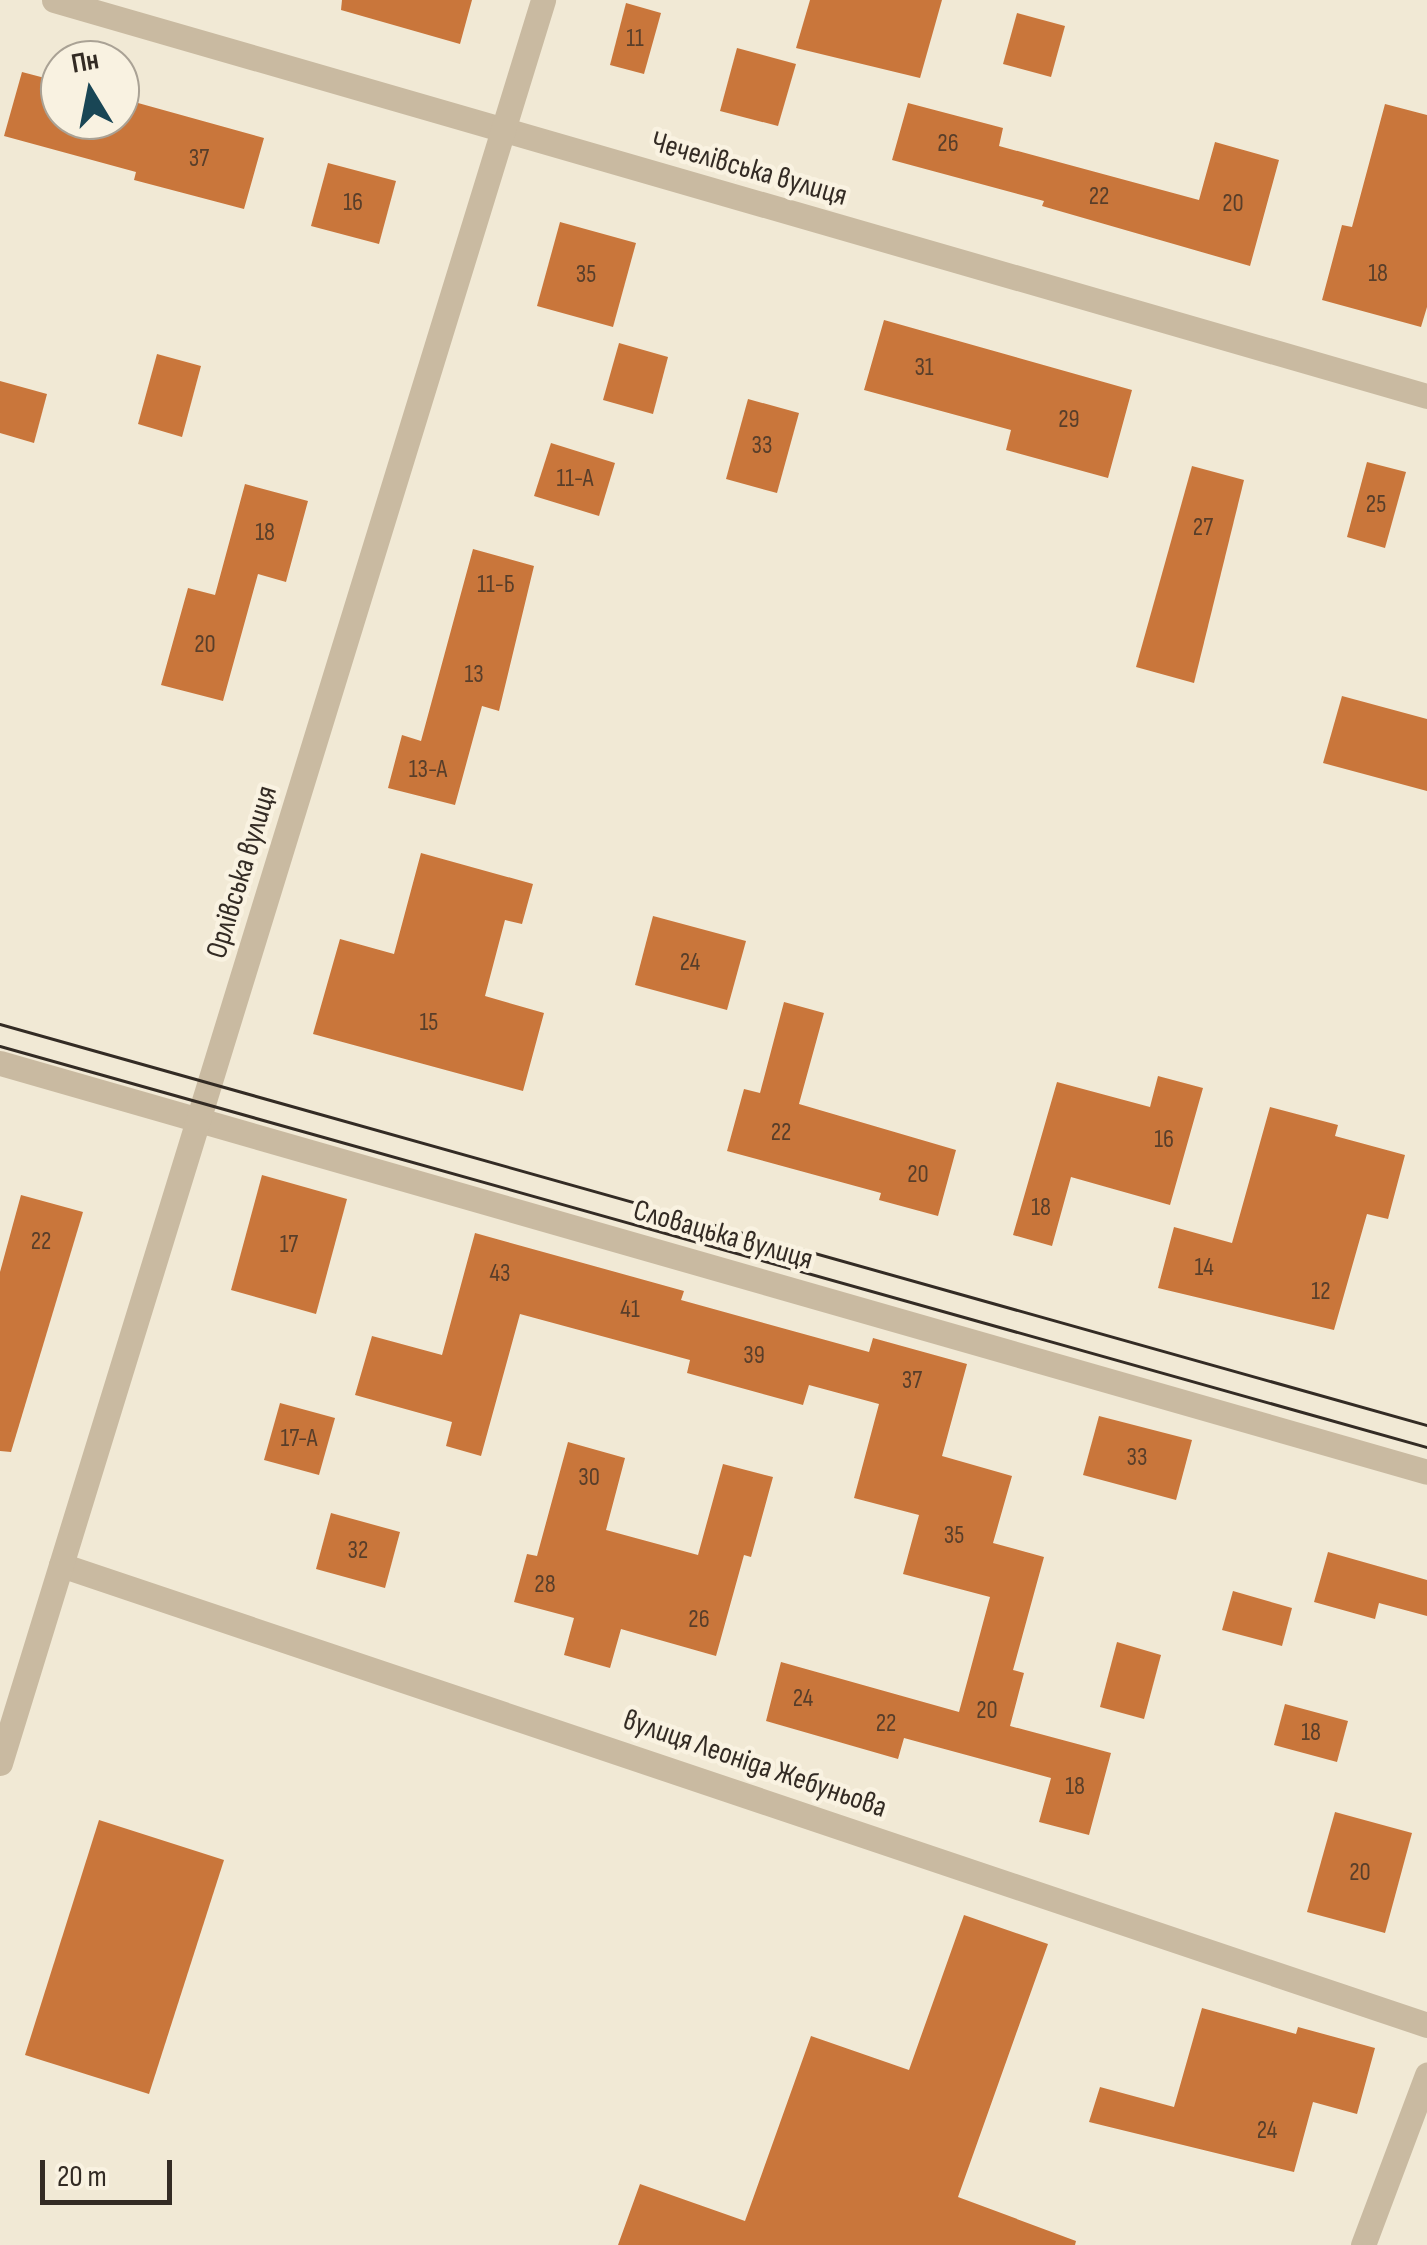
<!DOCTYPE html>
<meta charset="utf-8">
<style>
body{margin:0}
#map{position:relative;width:1427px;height:2245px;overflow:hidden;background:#f1e9d5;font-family:"Sofia Sans Condensed",sans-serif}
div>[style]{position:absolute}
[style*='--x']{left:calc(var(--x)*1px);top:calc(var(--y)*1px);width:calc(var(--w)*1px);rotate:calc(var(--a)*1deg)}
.building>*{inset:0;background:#c9763b}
.pedestrian>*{height:25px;margin:-12.5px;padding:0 12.5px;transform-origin:12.5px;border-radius:12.5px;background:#c9baa1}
.minor>*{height:25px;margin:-12.5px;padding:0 12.5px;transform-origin:12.5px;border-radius:12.5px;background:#c9baa1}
.tertiary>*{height:25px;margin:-12.5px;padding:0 12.5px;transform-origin:12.5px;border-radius:12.5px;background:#c9baa1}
.tram>*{height:2.5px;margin:-1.25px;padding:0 1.25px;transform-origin:1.25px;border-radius:1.25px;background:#332b24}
span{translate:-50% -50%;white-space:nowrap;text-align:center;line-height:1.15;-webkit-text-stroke:9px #f9f2e1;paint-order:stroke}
.number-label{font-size:25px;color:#583e2a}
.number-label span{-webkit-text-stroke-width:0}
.street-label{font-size:30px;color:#332b24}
.north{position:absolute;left:40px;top:40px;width:100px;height:100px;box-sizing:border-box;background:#f9f2e1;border:2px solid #aaa295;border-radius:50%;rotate:350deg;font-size:28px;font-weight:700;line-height:40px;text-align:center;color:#332b24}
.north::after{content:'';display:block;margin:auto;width:35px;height:45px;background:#194655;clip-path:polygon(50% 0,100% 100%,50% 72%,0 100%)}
.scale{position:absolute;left:40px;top:2160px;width:132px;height:45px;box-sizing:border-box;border:5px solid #332b24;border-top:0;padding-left:12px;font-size:30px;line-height:35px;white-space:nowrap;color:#332b24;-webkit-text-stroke:8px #f9f2e1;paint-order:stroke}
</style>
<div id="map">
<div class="building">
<i style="clip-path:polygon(342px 0,472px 0,460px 44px,341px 10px)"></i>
<i style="clip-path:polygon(810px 0,942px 0,920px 78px,796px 48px)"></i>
<i style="clip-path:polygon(626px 3px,661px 13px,644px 74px,610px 65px)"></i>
<i style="clip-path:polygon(1017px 13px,1065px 26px,1051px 77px,1003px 64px)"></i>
<i style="clip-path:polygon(737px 48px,796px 64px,778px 126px,720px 111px)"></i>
<i style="clip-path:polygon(22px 72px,60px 82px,60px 120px,120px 120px,120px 98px,264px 138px,244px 209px,134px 180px,136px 172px,4px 136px)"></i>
<i style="clip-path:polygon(908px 103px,1003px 128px,999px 146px,1199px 200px,1215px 142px,1279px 160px,1250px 266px,1042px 206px,1044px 201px,892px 160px)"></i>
<i style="clip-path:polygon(1385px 104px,1427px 115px,1427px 307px,1421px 327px,1322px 300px,1342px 225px,1352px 227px)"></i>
<i style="clip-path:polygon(328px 163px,396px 181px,379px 244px,311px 226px)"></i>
<i style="clip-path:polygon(560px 222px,636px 243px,613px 327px,537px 306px)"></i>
<i style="clip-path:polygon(884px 320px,1132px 390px,1108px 478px,1006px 450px,1011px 430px,864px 390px)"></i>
<i style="clip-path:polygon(619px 343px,668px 357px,653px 414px,603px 400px)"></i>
<i style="clip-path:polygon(157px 354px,201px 366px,182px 437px,138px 424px)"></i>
<i style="clip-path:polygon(0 381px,47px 394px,34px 443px,0 433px)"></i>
<i style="clip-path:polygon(748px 399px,799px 413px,777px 493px,726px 479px)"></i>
<i style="clip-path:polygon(551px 443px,615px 463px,599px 516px,534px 496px)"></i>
<i style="clip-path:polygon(1367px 462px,1406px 472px,1385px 548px,1347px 537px)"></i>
<i style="clip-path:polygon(1192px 466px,1244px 480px,1194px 683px,1136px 667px)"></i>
<i style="clip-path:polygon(245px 484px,308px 501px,286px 582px,258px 574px,223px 701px,161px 685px,188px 588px,215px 595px)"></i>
<i style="clip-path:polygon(473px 549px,534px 566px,499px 711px,482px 706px,455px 805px,388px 788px,402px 735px,421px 741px)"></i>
<i style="clip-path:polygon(1342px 696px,1427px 719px,1427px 791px,1323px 763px)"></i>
<i style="clip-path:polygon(421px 853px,533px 884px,522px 924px,505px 920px,485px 996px,544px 1013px,523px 1091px,313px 1034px,340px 939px,394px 954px)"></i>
<i style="clip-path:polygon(653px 916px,746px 941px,727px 1010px,635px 985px)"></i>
<i style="clip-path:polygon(784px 1002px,824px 1013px,799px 1104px,956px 1150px,938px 1216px,879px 1200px,881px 1193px,727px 1151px,744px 1089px,760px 1093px)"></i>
<i style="clip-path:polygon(1158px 1076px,1203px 1088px,1170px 1205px,1071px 1177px,1052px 1246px,1013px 1235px,1057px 1082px,1150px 1107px)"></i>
<i style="clip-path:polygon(1270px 1107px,1338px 1125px,1335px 1136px,1405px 1155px,1388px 1219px,1367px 1214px,1334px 1330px,1158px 1288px,1174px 1227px,1232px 1243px)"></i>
<i style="clip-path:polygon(262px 1175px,347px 1199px,316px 1314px,231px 1290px)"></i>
<i style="clip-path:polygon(21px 1195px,83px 1212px,11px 1452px,0 1451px,0 1272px)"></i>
<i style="clip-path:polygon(475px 1233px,684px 1291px,681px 1300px,869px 1352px,873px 1338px,967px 1364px,942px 1456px,1012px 1476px,993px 1543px,1044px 1557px,1013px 1670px,1024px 1673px,1010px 1726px,1111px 1753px,1089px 1835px,1039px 1822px,1051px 1778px,904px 1738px,898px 1759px,766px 1721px,781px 1662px,959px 1712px,990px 1597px,903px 1574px,919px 1515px,854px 1498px,879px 1404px,809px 1385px,803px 1405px,687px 1373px,690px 1360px,520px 1314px,481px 1456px,446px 1446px,452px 1422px,355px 1395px,372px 1336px,442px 1355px)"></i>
<i style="clip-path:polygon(280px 1403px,335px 1418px,319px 1475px,264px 1460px)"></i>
<i style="clip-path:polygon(1099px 1416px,1192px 1440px,1176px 1500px,1083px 1475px)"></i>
<i style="clip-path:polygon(568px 1442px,625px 1458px,606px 1530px,698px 1555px,723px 1464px,773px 1477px,751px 1557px,744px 1555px,716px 1656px,621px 1629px,610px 1668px,564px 1655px,574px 1618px,514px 1602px,527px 1554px,537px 1556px)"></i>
<i style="clip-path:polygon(331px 1513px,400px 1532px,385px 1588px,316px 1569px)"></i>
<i style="clip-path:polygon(1328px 1552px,1427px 1580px,1427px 1616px,1379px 1603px,1375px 1619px,1314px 1602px)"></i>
<i style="clip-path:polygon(1233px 1591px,1292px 1608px,1282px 1646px,1222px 1630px)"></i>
<i style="clip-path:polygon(1117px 1642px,1161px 1655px,1144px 1719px,1100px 1707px)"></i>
<i style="clip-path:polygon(1285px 1704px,1348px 1721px,1337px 1762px,1274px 1745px)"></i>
<i style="clip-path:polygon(1335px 1812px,1412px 1833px,1385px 1933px,1307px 1912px)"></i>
<i style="clip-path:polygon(99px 1820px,224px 1860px,149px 2094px,25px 2055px)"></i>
<i style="clip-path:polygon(964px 1915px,1048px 1944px,958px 2197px,1076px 2241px,1075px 2245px,618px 2245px,640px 2184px,745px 2221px,811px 2036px,909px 2070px)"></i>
<i style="clip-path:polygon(1202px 2008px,1296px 2034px,1298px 2027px,1375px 2048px,1357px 2114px,1313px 2102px,1294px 2172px,1089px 2122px,1100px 2087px,1174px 2107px)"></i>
</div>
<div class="pedestrian">
<i style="--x:0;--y:1063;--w:1484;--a:15.99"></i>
</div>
<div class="minor">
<i style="--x:54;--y:0;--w:1429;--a:16.09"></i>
<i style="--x:61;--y:1565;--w:1441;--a:18.61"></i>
<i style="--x:1363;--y:2245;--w:182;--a:-69.4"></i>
</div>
<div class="tertiary">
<i style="--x:0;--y:1763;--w:1845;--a:-72.88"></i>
</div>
<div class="tram">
<i style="--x:0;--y:1024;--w:1482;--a:15.7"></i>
<i style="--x:0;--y:1046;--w:1482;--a:15.7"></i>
</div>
<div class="number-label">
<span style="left:635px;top:39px">11</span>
<span style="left:948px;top:144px">26</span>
<span style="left:199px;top:159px">37</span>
<span style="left:1099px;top:197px">22</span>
<span style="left:353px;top:203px">16</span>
<span style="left:1233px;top:204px">20</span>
<span style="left:1378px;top:274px">18</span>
<span style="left:586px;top:275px">35</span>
<span style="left:924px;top:368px">31</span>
<span style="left:1069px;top:420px">29</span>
<span style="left:762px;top:446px">33</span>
<span style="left:575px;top:479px">11-А</span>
<span style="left:1376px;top:505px">25</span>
<span style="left:1203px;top:528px">27</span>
<span style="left:265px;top:533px">18</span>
<span style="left:496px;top:585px">11-Б</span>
<span style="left:205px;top:645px">20</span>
<span style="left:474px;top:675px">13</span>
<span style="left:428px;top:770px">13-А</span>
<span style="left:690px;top:963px">24</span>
<span style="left:429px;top:1023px">15</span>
<span style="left:781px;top:1133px">22</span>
<span style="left:1164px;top:1140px">16</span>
<span style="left:918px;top:1175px">20</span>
<span style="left:1041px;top:1208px">18</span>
<span style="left:41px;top:1242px">22</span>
<span style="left:289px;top:1245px">17</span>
<span style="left:1204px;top:1268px">14</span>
<span style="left:500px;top:1274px">43</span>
<span style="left:1321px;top:1292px">12</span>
<span style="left:630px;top:1310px">41</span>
<span style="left:754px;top:1356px">39</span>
<span style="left:912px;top:1381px">37</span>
<span style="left:299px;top:1439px">17-А</span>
<span style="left:1137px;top:1458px">33</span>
<span style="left:589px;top:1478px">30</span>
<span style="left:954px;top:1536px">35</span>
<span style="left:358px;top:1551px">32</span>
<span style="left:545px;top:1585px">28</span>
<span style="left:699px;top:1620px">26</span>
<span style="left:803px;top:1699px">24</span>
<span style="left:987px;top:1711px">20</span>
<span style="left:886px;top:1724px">22</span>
<span style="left:1311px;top:1733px">18</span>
<span style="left:1075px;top:1787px">18</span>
<span style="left:1360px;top:1873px">20</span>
<span style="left:1267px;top:2131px">24</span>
</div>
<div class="street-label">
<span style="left:749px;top:169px;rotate:16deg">Чечелівська вулиця</span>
<span style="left:242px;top:872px;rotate:-73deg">Орлівська вулиця</span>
<span style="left:723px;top:1235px;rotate:16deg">Словацька вулиця</span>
<span style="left:755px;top:1764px;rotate:19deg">вулиця Леоніда Жебуньова</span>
</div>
<div class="north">Пн</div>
<div class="scale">20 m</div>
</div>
